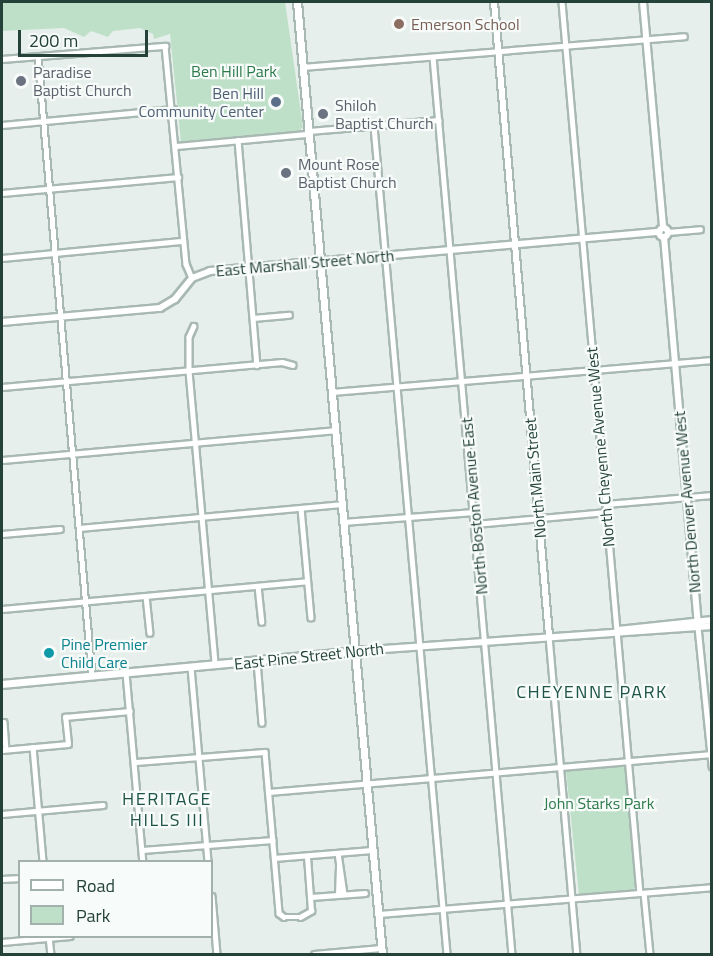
<!DOCTYPE html>
<style>
body{margin:0}
#map{position:relative;width:713px;height:956px;overflow:hidden;background:#e6efeb;font-family:"Titillium Web",sans-serif}
div>[style]{position:absolute}
[style*='--x']{left:calc(var(--x)*1px);top:calc(var(--y)*1px);width:calc(var(--w)*1px);rotate:calc(var(--a)*1deg)}
.green>*{inset:0;background:#bfe0c8}
.roads{filter:drop-shadow(2px 0 #a8b8b2) drop-shadow(-2px 0 #a8b8b2) drop-shadow(0 2px #a8b8b2) drop-shadow(0 -2px #a8b8b2)}
.minor>*{height:4.5px;margin:-2.25px;padding:0 2.25px;transform-origin:2.25px;border-radius:2.25px;background:#fff}
.tertiary>*{height:6px;margin:-3px;padding:0 3px;transform-origin:3px;border-radius:3px;background:#fff}
.tertiary>.ring{margin:-3px;padding:0;box-sizing:content-box;background:none;border:6px solid #fff;border-radius:50%}
.secondary>*{height:7px;margin:-3.5px;padding:0 3.5px;transform-origin:3.5px;border-radius:3.5px;background:#fff}
.dots>*{width:16px;height:16px;translate:-50% -50%;box-sizing:border-box;border:3px solid #f7fbf9;border-radius:50%}
span{translate:-50% -50%;white-space:nowrap;text-align:center;line-height:1.15;-webkit-text-stroke:4.5px #f7fbf9;paint-order:stroke}
.education-label{font-size:16px;color:#785e54}
.left{translate:0 -50%;text-align:left}
.park-label{font-size:16px;color:#2d7a4b}
.worship-label{font-size:16px;color:#5b616d}
.service-label{font-size:16px;color:#4e5e75}
.right{translate:-100% -50%;text-align:right}
.street-label{font-size:16px;color:#24423a}
.culture-label{font-size:16px;color:#0d838f}
.neighbourhood-label{font-size:18px;color:#1f5548;letter-spacing:1.5px}
.frame{position:absolute;inset:0;border:3px solid #24423a;pointer-events:none}
.legend{position:absolute;left:18px;top:860px;width:195px;height:78px;box-sizing:border-box;background:#f7fbf9;border:2px solid #a3b1ad;margin:0;padding:8px 10px;list-style:none;font-size:18px;color:#24423a}
.legend li{display:flex;align-items:center;gap:12px;height:30px}
.legend b{width:30px;border:2px solid #a3b1ad}
.scale{position:absolute;left:18px;top:30px;width:130px;height:27px;box-sizing:border-box;border:3px solid #24423a;border-top:0;padding-left:8px;font-size:18px;line-height:21px;white-space:nowrap;color:#24423a;-webkit-text-stroke:4px #f7fbf9;paint-order:stroke}
</style>
<div id="map">
<div class="green">
<i style="clip-path:polygon(2px 2px,285px 2px,303px 127px,299px 131px,181px 142px,170px 34px,154px 39px,153px 34px,140px 28px,113px 31px,108px 37px,91px 31px,84px 37px,64px 28px,2px 31px)"></i>
<i style="clip-path:polygon(621px 765px,627px 771px,636px 886px,632px 891px,579px 895px,566px 771px)"></i>
</div>
<div class="roads">
<div class="minor">
<i style="--x:562;--y:2;--w:894;--a:85"></i>
<i style="--x:38;--y:56;--w:622;--a:85.02"></i>
<i style="--x:433;--y:57;--w:900;--a:84.97"></i>
<i style="--x:2;--y:59;--w:164;--a:-4.6"></i>
<i style="--x:165;--y:46;--w:219;--a:84.5"></i>
<i style="--x:186;--y:264;--w:15;--a:67"></i>
<i style="--x:302;--y:67;--w:383;--a:-4.6"></i>
<i style="--x:2;--y:125;--w:172;--a:-5.3"></i>
<i style="--x:374;--y:126;--w:831;--a:84.96"></i>
<i style="--x:309;--y:131;--w:130;--a:-4.8"></i>
<i style="--x:238;--y:140;--w:226;--a:85.2"></i>
<i style="--x:176;--y:146;--w:134;--a:-5.2"></i>
<i style="--x:2;--y:193;--w:177;--a:-5.2"></i>
<i style="--x:668;--y:232;--w:32;--a:-5"></i>
<i style="--x:2;--y:258;--w:182;--a:-5.4"></i>
<i style="--x:253;--y:318;--w:36;--a:-5"></i>
<i style="--x:194;--y:326;--w:12;--a:114"></i>
<i style="--x:189;--y:337;--w:34;--a:90"></i>
<i style="--x:189;--y:371;--w:295;--a:84.9"></i>
<i style="--x:2;--y:387;--w:281;--a:-5.1"></i>
<i style="--x:282;--y:362;--w:11;--a:15"></i>
<i style="--x:332;--y:392;--w:381;--a:-4.8"></i>
<i style="--x:2;--y:460;--w:334;--a:-5.1"></i>
<i style="--x:606;--y:504;--w:106;--a:-4.9"></i>
<i style="--x:301;--y:508;--w:110;--a:84.8"></i>
<i style="--x:343;--y:522;--w:131;--a:-4.4"></i>
<i style="--x:475;--y:524;--w:132;--a:-5.2"></i>
<i style="--x:79;--y:528;--w:263;--a:-5.2"></i>
<i style="--x:2;--y:534;--w:58;--a:-4.9"></i>
<i style="--x:258;--y:586;--w:36;--a:84"></i>
<i style="--x:146;--y:596;--w:37;--a:84"></i>
<i style="--x:2;--y:609;--w:306;--a:-5.2"></i>
<i style="--x:698;--y:627;--w:140;--a:84.2"></i>
<i style="--x:549;--y:636;--w:319;--a:85"></i>
<i style="--x:257;--y:661;--w:62;--a:85.4"></i>
<i style="--x:191;--y:667;--w:196;--a:85"></i>
<i style="--x:126;--y:673;--w:190;--a:84.9"></i>
<i style="--x:4;--y:722;--w:27;--a:86"></i>
<i style="--x:33;--y:747;--w:115;--a:85"></i>
<i style="--x:2;--y:750;--w:66;--a:-5.2"></i>
<i style="--x:68;--y:744;--w:27;--a:-96"></i>
<i style="--x:65;--y:717;--w:65;--a:-5.3"></i>
<i style="--x:135;--y:762;--w:130;--a:-4.4"></i>
<i style="--x:265;--y:752;--w:162;--a:85"></i>
<i style="--x:279;--y:913;--w:6;--a:39"></i>
<i style="--x:284;--y:917;--w:16;--a:0"></i>
<i style="--x:300;--y:917;--w:13;--a:-29"></i>
<i style="--x:311;--y:911;--w:55;--a:-94.2"></i>
<i style="--x:268;--y:792;--w:446;--a:-4.9"></i>
<i style="--x:2;--y:814;--w:101;--a:-5.1"></i>
<i style="--x:142;--y:850;--w:131;--a:-4.4"></i>
<i style="--x:338;--y:853;--w:41;--a:81.7"></i>
<i style="--x:274;--y:858;--w:98;--a:-4.7"></i>
<i style="--x:2;--y:879;--w:18;--a:-3"></i>
<i style="--x:644;--y:893;--w:61;--a:84.4"></i>
<i style="--x:338;--y:895;--w:29;--a:-88"></i>
<i style="--x:212;--y:896;--w:58;--a:85.1"></i>
<i style="--x:311;--y:897;--w:54;--a:-4.2"></i>
<i style="--x:378;--y:914;--w:335;--a:-4.6"></i>
<i style="--x:49;--y:936;--w:18;--a:84"></i>
<i style="--x:2;--y:942;--w:68;--a:-5"></i>
<i style="--x:314;--y:954;--w:67;--a:-5.1"></i>
</div>
<div class="tertiary">
<i style="--x:494;--y:2;--w:636;--a:85.04"></i>
<i style="--x:643;--y:2;--w:227;--a:84.9"></i>
<i class="ring" style="left:658.5px;top:227.5px;width:3px;height:3px"></i>
<i style="--x:664;--y:237;--w:391;--a:85"></i>
<i style="--x:2;--y:322;--w:159;--a:-5.1"></i>
<i style="--x:160;--y:308;--w:17;--a:-31"></i>
<i style="--x:175;--y:299;--w:27;--a:-51"></i>
<i style="--x:192;--y:278;--w:19;--a:-21"></i>
<i style="--x:210;--y:271;--w:451;--a:-5"></i>
<i style="--x:618;--y:630;--w:95;--a:-6.1"></i>
<i style="--x:355;--y:651;--w:358;--a:-4"></i>
</div>
<div class="secondary">
<i style="--x:297;--y:2;--w:956;--a:84.9"></i>
<i style="--x:2;--y:684;--w:355;--a:-5.3"></i>
</div>
</div>
<div class="dots">
<i style="left:399px;top:24px;background:#8d6e63"></i>
<i style="left:21px;top:81px;background:#6b7280"></i>
<i style="left:276px;top:102px;background:#5c6f8a"></i>
<i style="left:323px;top:114px;background:#6b7280"></i>
<i style="left:286px;top:173px;background:#6b7280"></i>
<i style="left:49px;top:653px;background:#0f9aa8"></i>
</div>
<div class="education-label">
<span class="left" style="left:411px;top:24px">Emerson School</span>
</div>
<div class="park-label">
<span style="left:234px;top:71px">Ben Hill Park</span>
<span style="left:599px;top:803px">John Starks Park</span>
</div>
<div class="worship-label">
<span class="left" style="left:33px;top:81px">Paradise<br>Baptist Church</span>
<span class="left" style="left:335px;top:114px">Shiloh<br>Baptist Church</span>
<span class="left" style="left:298px;top:173px">Mount Rose<br>Baptist Church</span>
</div>
<div class="service-label">
<span class="right" style="left:264px;top:102px">Ben Hill<br>Community Center</span>
</div>
<div class="street-label">
<span style="left:305px;top:263px;rotate:-5deg">East Marshall Street North</span>
<span style="left:600px;top:447px;rotate:-95deg">North Cheyenne Avenue West</span>
<span style="left:535px;top:478px;rotate:-95deg">North Main Street</span>
<span style="left:687px;top:502px;rotate:-95deg">North Denver Avenue West</span>
<span style="left:474px;top:506px;rotate:-95deg">North Boston Avenue East</span>
<span style="left:309px;top:656px;rotate:-6deg">East Pine Street North</span>
</div>
<div class="culture-label">
<span class="left" style="left:61px;top:653px">Pine Premier<br>Child Care</span>
</div>
<div class="neighbourhood-label">
<span style="left:592px;top:692px">CHEYENNE PARK</span>
<span style="left:167px;top:810px">HERITAGE<br>HILLS III</span>
</div>
<div class="frame"></div>
<ul class="legend">
<li><b style="height:8px;background:#fff"></b>Road</li>
<li><b style="height:16px;background:#bfe0c8"></b>Park</li>
</ul>
<div class="scale">200 m</div>
</div>
